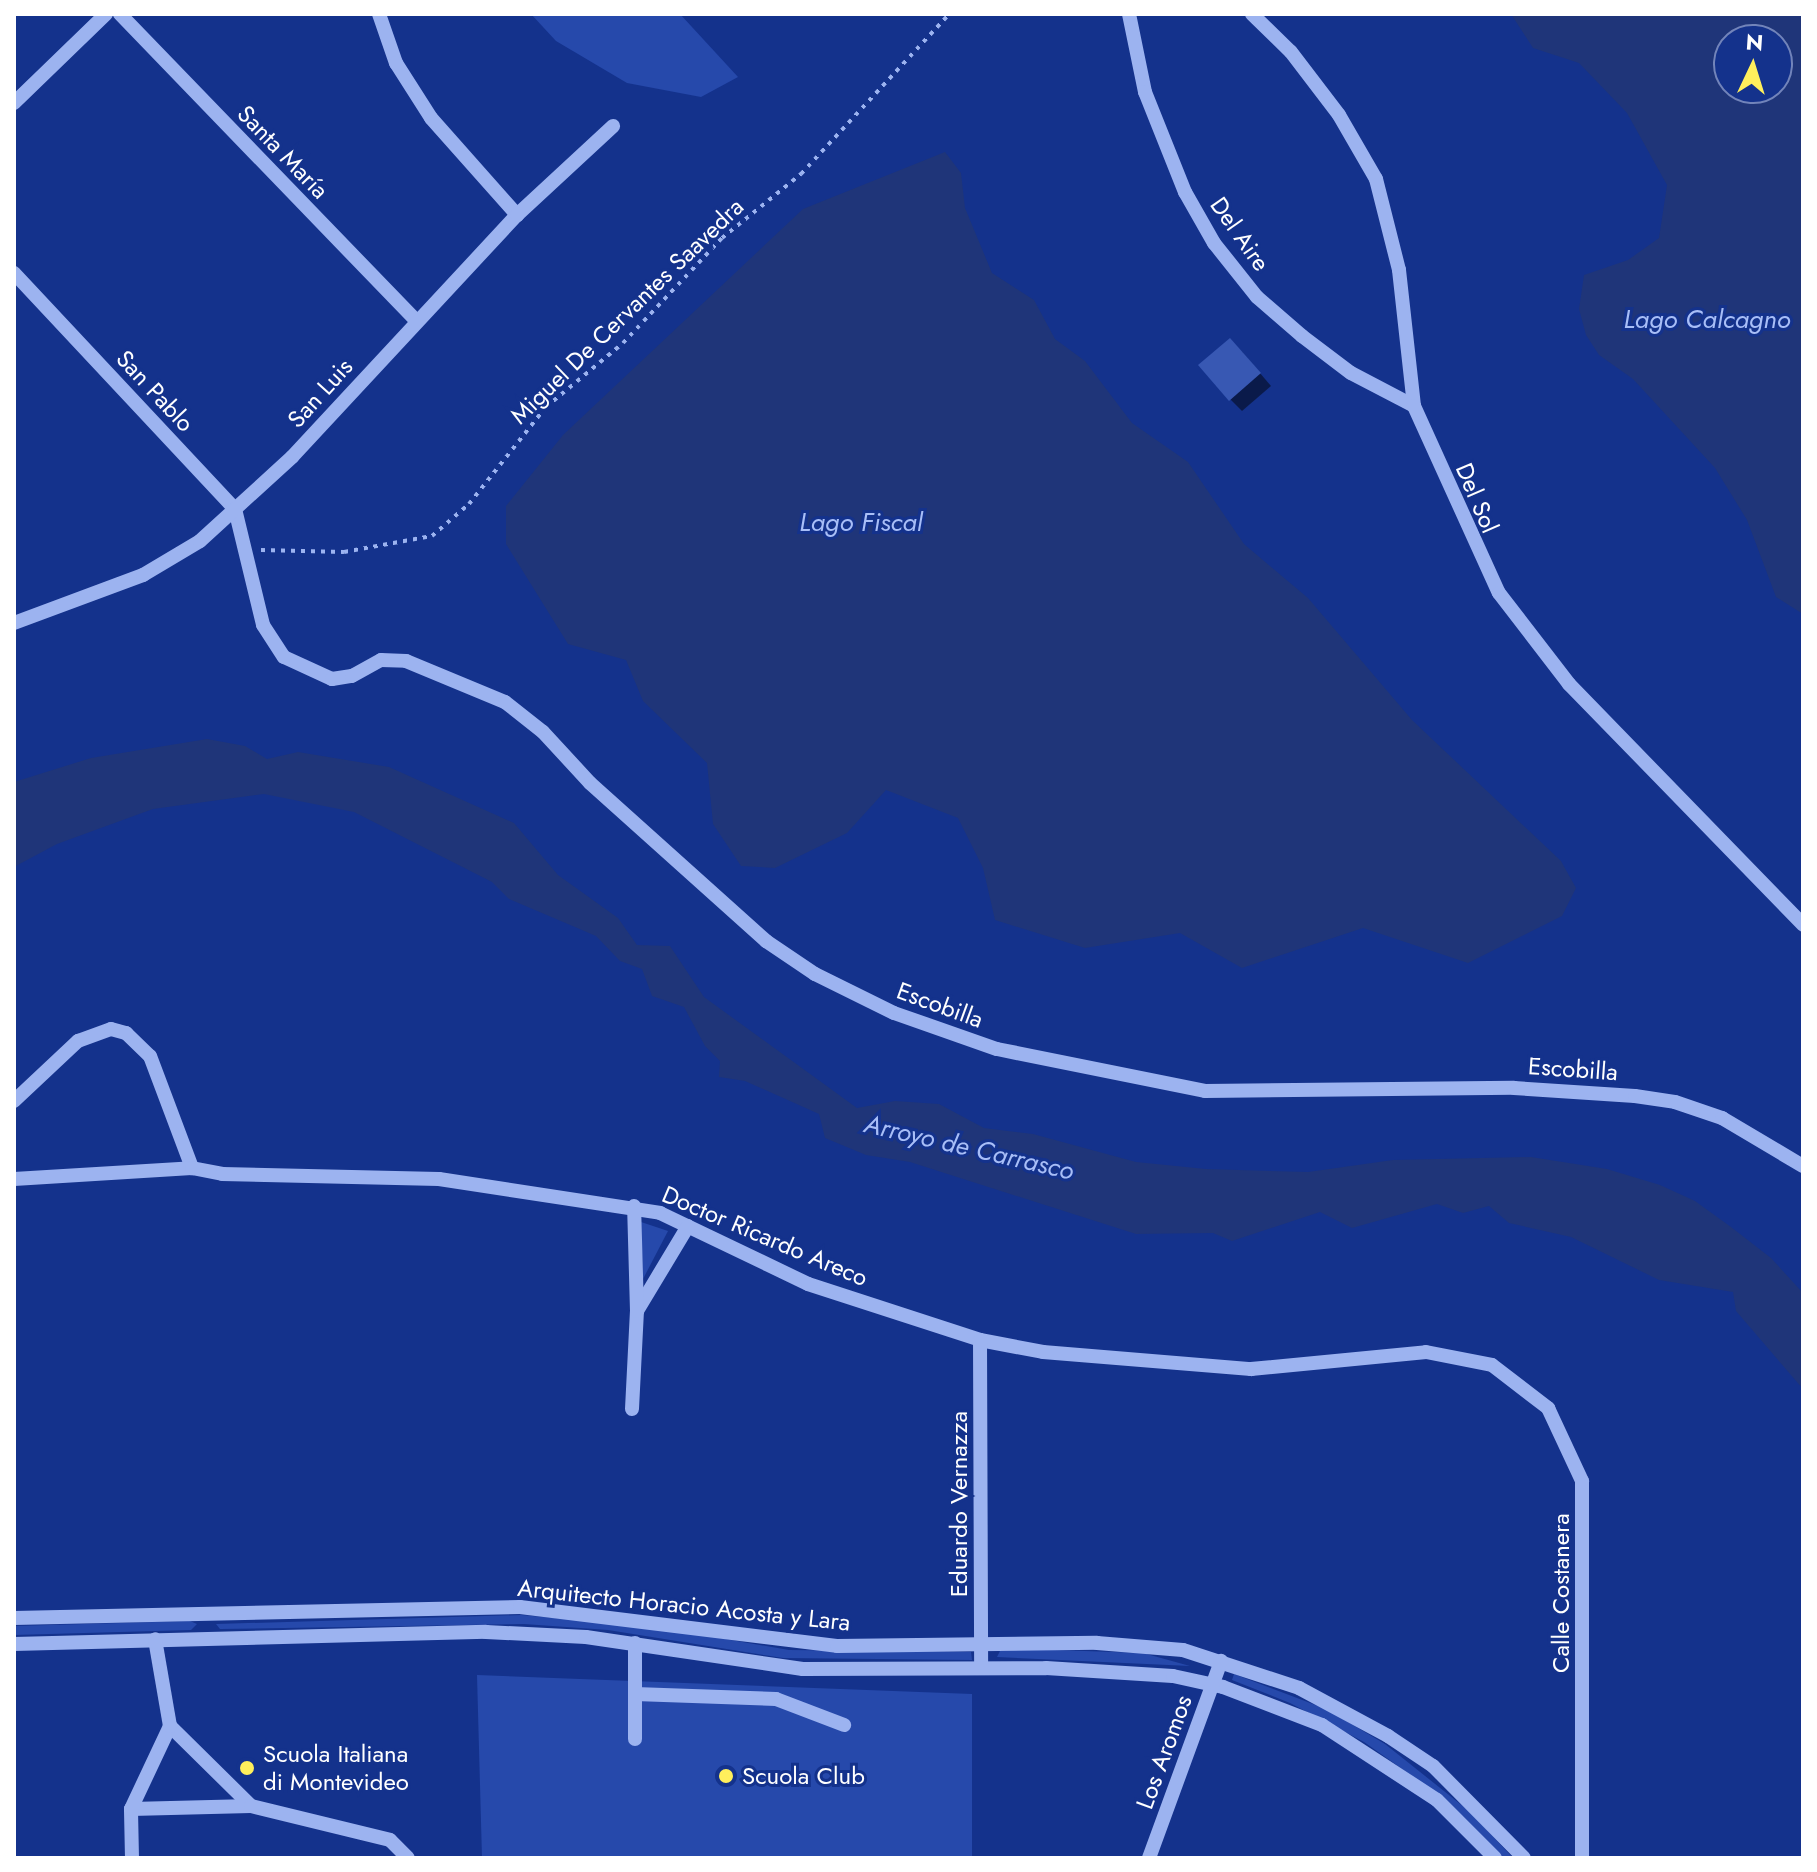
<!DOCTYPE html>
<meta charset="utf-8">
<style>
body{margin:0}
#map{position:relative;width:1817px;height:1872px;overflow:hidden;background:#14328c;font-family:Jost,sans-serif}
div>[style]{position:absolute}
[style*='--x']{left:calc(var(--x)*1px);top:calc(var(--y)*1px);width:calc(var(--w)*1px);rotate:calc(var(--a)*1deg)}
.green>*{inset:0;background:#2649ab}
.water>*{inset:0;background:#1f3579}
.shadow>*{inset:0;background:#0007}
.building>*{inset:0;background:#3858b3}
.path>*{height:4px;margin-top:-2px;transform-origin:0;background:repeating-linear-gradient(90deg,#9cb3f0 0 4px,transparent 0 10px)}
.minor>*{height:14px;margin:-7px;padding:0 7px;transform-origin:7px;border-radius:7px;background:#9cb3f0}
.dots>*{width:22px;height:22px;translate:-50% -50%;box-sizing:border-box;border:4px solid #14328c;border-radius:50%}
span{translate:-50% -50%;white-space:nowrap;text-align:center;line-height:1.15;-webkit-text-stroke:6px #14328c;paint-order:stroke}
.street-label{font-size:24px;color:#fff}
.poi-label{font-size:24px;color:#fff}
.left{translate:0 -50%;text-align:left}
.water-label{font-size:26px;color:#a8bef7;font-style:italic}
.frame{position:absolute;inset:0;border:16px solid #fff;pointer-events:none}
.north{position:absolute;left:1713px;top:24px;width:80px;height:80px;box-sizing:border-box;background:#14328c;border:2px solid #7284ba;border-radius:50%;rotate:4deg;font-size:22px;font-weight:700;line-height:32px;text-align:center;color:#fff}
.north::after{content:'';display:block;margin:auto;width:28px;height:36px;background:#ffef5c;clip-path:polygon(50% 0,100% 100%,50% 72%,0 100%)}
</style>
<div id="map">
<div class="green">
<i style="clip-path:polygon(531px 14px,680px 14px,738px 77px,701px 97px,627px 83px,556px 41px)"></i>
<i style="clip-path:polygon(641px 1222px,668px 1231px,643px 1279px)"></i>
<i style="clip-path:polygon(521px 1615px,656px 1627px,789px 1650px,971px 1652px,972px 1660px,783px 1658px,608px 1630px,524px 1624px,220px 1629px,216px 1624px)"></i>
<i style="clip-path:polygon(190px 1621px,197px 1624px,191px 1630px,14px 1635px,14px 1626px)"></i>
<i style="clip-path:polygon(1027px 1649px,1143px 1653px,1190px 1666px,997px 1657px,1000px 1651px)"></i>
<i style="clip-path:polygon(1234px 1674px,1326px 1709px,1385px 1744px,1469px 1811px,1513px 1858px,1501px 1858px,1432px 1790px,1364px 1742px,1290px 1703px,1232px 1680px)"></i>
<i style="clip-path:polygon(477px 1675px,972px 1694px,972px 1858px,482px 1858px)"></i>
</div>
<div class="water">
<i style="clip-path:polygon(evenodd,1511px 14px,1803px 14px,1803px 614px,1776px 597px,1747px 520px,1715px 468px,1633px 379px,1599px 355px,1586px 335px,1579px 309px,1584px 275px,1628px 260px,1659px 238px,1667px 185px,1627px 113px,1579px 63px,1533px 48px,1511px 14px,1729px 40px,1777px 40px,1777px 88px,1729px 88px,1729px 40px)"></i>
<i style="clip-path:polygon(945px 152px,961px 173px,965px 208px,992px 273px,1034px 300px,1055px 339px,1085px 361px,1132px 423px,1188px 462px,1244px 544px,1308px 598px,1412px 720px,1561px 861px,1576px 888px,1562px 916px,1468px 963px,1363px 928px,1242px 968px,1180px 933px,1085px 948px,995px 920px,983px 868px,958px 818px,886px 790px,847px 833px,775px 868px,741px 866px,713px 824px,707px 763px,643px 701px,626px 660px,568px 644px,506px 544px,506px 506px,563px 435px,803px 209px)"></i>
<i style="clip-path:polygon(207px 739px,245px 746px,267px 759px,298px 752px,389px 767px,514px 823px,558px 875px,618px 918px,637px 945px,670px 946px,704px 997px,857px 1108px,895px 1101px,939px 1104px,984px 1128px,1033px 1134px,1136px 1162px,1206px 1169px,1308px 1172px,1393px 1160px,1531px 1157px,1607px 1169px,1660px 1185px,1695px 1201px,1731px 1227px,1771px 1258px,1803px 1293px,1803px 1389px,1736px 1311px,1733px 1292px,1659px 1280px,1571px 1237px,1509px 1223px,1489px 1206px,1463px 1213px,1437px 1204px,1352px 1228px,1320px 1212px,1232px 1241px,1213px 1233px,1136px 1234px,910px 1162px,866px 1155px,825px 1138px,819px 1114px,745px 1081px,719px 1077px,720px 1061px,705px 1046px,684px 1007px,652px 996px,642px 969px,620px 961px,596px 936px,509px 899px,492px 882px,354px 812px,264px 794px,153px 809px,57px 844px,14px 867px,14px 782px,91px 758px)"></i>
</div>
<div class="shadow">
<i style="clip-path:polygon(1242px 352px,1271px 386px,1242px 411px,1230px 399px)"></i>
</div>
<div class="building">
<i style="clip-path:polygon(1230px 338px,1261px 373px,1229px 401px,1198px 365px)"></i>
</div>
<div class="path">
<i style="--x:261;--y:550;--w:83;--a:1.4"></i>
<i style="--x:344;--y:552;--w:89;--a:-10.3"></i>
<i style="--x:432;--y:536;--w:49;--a:-40.9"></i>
<i style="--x:469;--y:504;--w:124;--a:-51.6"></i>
<i style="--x:546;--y:407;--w:100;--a:-39.7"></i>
<i style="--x:623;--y:343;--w:144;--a:-46.7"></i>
<i style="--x:722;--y:238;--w:102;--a:-39"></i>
<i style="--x:801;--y:174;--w:218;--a:-47.2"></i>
</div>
<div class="minor">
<i style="--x:120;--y:14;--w:425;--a:46"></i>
<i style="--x:379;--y:14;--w:52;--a:70.9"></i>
<i style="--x:396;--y:63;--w:65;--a:57.5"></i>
<i style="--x:431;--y:118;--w:130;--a:48.4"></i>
<i style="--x:1129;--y:14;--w:80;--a:78.4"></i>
<i style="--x:1145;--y:92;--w:108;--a:68.2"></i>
<i style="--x:1185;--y:192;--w:59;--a:60.4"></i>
<i style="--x:1214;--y:243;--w:69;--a:51.5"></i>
<i style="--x:1257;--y:297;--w:60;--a:40.9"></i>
<i style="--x:1302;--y:336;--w:61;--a:37.1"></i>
<i style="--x:1351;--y:373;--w:71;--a:27.6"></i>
<i style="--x:1252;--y:14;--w:54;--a:44.3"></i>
<i style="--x:1291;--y:52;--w:79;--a:52.7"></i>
<i style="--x:1339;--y:115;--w:74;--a:60"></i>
<i style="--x:1376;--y:179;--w:94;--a:75.8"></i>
<i style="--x:1399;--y:270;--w:137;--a:83.7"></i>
<i style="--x:1414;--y:406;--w:205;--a:65.6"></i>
<i style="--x:1499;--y:593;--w:115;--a:52.4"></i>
<i style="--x:1569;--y:684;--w:336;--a:45.8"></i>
<i style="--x:14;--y:103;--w:128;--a:-44.1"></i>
<i style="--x:14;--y:273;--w:323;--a:46.9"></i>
<i style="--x:235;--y:509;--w:119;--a:76.4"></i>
<i style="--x:263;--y:625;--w:38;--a:57"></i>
<i style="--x:284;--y:657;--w:53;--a:24.6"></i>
<i style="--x:332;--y:679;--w:20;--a:-9"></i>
<i style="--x:352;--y:676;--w:33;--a:-29"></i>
<i style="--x:381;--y:660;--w:25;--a:2"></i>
<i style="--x:406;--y:661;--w:107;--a:22.5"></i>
<i style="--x:505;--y:702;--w:48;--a:38.3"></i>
<i style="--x:543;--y:732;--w:69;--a:47.3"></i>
<i style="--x:590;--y:783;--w:237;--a:41.9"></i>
<i style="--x:766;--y:941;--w:59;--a:34"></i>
<i style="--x:815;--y:974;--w:88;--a:26.3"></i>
<i style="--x:894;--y:1013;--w:109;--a:19.3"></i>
<i style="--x:997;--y:1049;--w:212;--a:11.4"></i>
<i style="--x:1205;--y:1091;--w:309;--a:-0.6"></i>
<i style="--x:1514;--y:1088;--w:121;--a:3.8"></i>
<i style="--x:1635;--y:1096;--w:40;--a:8.5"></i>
<i style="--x:1675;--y:1102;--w:50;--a:18.8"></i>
<i style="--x:1722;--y:1118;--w:94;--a:30.7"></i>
<i style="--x:14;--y:623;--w:138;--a:-20.4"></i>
<i style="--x:143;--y:575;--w:66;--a:-30.8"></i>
<i style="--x:200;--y:541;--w:125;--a:-42.4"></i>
<i style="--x:292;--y:457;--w:330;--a:-47.1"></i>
<i style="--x:517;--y:215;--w:131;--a:-42.8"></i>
<i style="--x:14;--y:1101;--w:88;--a:-43.2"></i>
<i style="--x:78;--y:1041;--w:35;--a:-20"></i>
<i style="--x:111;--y:1029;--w:16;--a:15"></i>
<i style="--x:126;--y:1033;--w:33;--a:44"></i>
<i style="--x:150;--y:1056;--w:120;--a:69.4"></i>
<i style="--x:14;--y:1179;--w:178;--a:-3.5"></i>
<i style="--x:192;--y:1168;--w:31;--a:11"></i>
<i style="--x:222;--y:1174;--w:217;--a:1.3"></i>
<i style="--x:439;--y:1179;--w:224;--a:8.7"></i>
<i style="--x:660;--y:1213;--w:164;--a:25.6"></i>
<i style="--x:808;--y:1284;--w:181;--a:18"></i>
<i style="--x:980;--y:1340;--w:64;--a:10.8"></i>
<i style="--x:1043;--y:1352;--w:209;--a:4.7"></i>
<i style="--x:1251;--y:1369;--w:176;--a:-5.5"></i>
<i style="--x:1426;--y:1352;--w:67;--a:11.1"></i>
<i style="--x:1492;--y:1365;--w:71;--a:37.5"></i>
<i style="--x:1548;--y:1408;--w:81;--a:65"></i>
<i style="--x:1582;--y:1481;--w:377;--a:90"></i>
<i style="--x:637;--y:1311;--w:99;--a:-59"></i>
<i style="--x:980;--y:1340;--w:328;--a:89.8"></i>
<i style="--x:632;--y:1409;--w:98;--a:-87.1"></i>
<i style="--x:637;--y:1311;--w:105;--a:-91.6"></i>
<i style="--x:14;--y:1618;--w:506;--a:-1.25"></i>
<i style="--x:520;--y:1607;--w:319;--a:7"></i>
<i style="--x:837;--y:1646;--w:260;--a:-0.7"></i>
<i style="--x:1097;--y:1643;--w:86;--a:4.7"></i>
<i style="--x:1183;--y:1650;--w:122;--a:18.1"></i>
<i style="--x:1299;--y:1688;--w:101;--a:28.3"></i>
<i style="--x:1388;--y:1736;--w:54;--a:33.7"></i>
<i style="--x:1433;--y:1766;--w:129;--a:45.3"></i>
<i style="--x:14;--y:1644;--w:472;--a:-1.5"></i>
<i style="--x:486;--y:1632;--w:100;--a:2.9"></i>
<i style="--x:586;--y:1637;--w:219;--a:8.4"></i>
<i style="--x:803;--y:1669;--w:243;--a:-0.2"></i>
<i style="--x:1046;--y:1668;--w:127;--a:3.6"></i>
<i style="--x:1173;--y:1676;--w:51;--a:12.4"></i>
<i style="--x:1223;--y:1687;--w:106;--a:21"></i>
<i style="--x:1322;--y:1725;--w:137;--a:33.1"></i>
<i style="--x:1437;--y:1800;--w:82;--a:45"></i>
<i style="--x:635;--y:1694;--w:141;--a:2"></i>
<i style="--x:776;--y:1699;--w:73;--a:20.9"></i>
<i style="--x:170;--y:1726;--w:114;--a:44.6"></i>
<i style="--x:635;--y:1739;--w:96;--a:-90"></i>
<i style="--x:131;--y:1809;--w:120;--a:-1.4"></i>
<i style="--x:251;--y:1806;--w:143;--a:13.7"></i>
<i style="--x:390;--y:1840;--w:25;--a:45"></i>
<i style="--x:132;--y:1858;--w:49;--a:-91.2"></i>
<i style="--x:131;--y:1809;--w:92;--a:-64.8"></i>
<i style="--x:170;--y:1726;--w:88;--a:-99.8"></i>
<i style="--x:1149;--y:1858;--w:210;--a:-69.9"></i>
</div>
<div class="dots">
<i style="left:247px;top:1768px;background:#ffef5c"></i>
<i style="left:726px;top:1776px;background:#ffef5c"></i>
</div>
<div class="street-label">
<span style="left:283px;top:152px;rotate:46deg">Santa María</span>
<span style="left:1240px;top:234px;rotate:55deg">Del Aire</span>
<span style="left:627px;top:311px;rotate:-44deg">Miguel De Cervantes Saavedra</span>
<span style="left:155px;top:391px;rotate:47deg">San Pablo</span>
<span style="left:320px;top:393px;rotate:-48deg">San Luis</span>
<span style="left:1477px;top:498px;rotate:67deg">Del Sol</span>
<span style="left:940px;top:1005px;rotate:20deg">Escobilla</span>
<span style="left:1573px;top:1069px;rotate:4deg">Escobilla</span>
<span style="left:765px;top:1236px;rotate:23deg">Doctor Ricardo Areco</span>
<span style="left:959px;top:1504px;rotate:-90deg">Eduardo Vernazza</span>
<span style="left:1561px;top:1593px;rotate:-90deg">Calle Costanera</span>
<span style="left:684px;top:1605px;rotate:6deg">Arquitecto Horacio Acosta y Lara</span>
<span style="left:1164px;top:1752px;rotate:-70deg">Los Aromos</span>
</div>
<div class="poi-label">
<span class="left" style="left:263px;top:1768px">Scuola Italiana<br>di Montevideo</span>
<span class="left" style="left:742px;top:1776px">Scuola Club</span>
</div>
<div class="water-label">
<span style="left:1707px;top:320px">Lago Calcagno</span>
<span style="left:861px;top:523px">Lago Fiscal</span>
<span style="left:969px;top:1148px;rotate:13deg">Arroyo de Carrasco</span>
</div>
<div class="frame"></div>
<div class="north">N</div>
</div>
